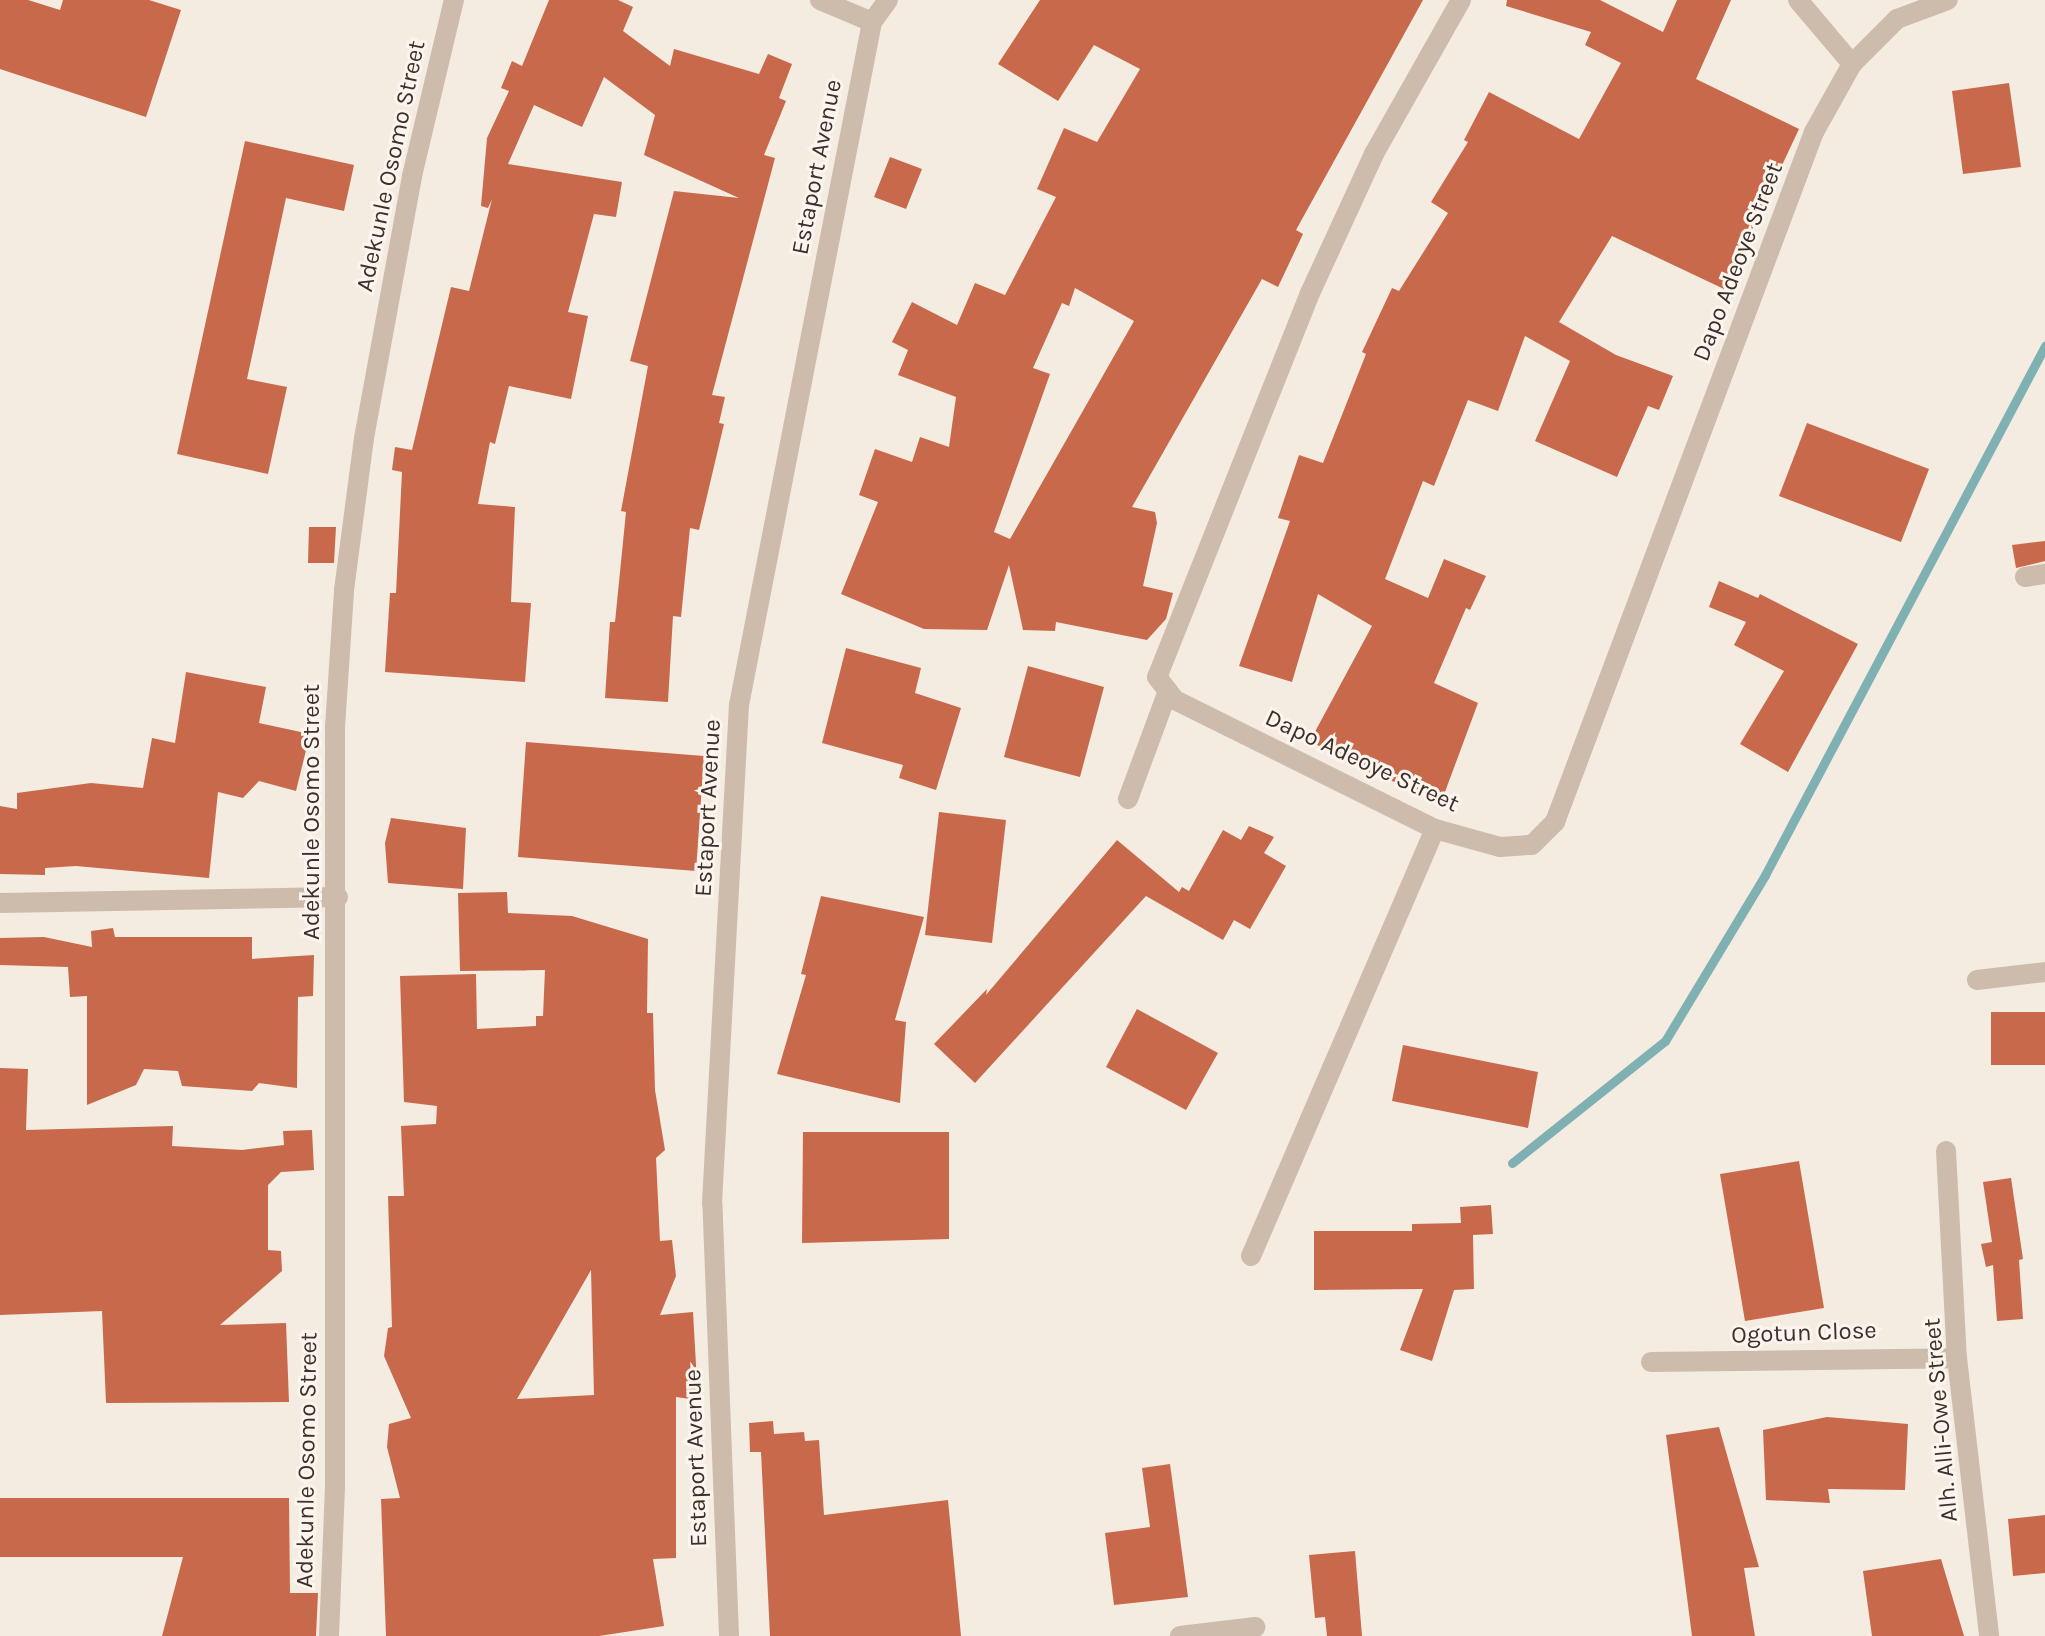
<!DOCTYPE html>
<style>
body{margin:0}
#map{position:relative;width:2045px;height:1636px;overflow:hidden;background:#f4ebe1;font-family:Karla,sans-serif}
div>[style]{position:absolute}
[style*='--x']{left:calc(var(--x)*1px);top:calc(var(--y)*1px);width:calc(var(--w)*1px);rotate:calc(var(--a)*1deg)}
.stream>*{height:9px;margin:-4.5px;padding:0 4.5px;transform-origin:4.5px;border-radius:4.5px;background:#7fb0b2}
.building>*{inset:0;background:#c8694b}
.street>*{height:20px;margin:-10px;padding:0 10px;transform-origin:10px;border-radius:10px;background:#cdbbac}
span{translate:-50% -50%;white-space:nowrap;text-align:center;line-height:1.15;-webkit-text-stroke:6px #fbf5ee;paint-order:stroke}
.street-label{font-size:24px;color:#3b302b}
</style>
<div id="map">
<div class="stream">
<i style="--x:1512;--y:1163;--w:196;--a:-38.6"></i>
<i style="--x:1665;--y:1041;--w:194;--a:-58.9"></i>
<i style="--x:1765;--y:875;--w:599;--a:-62.11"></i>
</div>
<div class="building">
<i style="clip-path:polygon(0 0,28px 0,60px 10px,63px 0,149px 0,181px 10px,146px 117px,0 69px)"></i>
<i style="clip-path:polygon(549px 0,618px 0,633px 7px,623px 31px,670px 66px,674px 49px,759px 74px,768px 54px,792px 64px,779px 98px,786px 101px,764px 155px,775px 158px,712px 395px,725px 397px,719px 423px,724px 424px,699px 530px,690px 528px,681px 617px,673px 616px,668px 702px,605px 698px,610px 622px,615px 622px,626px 512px,621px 511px,648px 366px,630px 361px,674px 191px,739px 198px,644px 155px,655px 115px,604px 77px,582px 127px,534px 105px,508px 164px,622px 182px,616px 217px,594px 214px,568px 312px,588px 316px,571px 399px,509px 386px,495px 444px,490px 442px,478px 504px,515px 507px,511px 602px,531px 603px,525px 682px,385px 672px,390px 593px,396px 593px,402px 472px,392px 470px,395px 447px,412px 450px,451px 287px,469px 291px,492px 199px,488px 208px,481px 206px,487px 138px,509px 91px,501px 88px,512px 61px,522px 66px)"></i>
<i style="clip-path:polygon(evenodd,1040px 0,1423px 0,1296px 230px,1303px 234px,1278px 287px,1262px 279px,1132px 507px,1155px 512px,1157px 523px,1143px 586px,1173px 593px,1166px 619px,1147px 640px,1056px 622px,1055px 631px,1023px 630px,1009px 565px,987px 630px,924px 629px,841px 594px,878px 502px,859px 495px,875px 449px,912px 462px,920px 437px,949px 447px,956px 397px,898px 375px,908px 350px,892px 342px,912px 302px,957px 325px,975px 283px,1005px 295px,1056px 197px,1037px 189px,1064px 128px,1097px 142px,1140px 69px,1094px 45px,1058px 101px,998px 64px,1040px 0,1075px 288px,1134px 321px,1010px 539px,994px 532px,1050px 374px,1033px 368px,1062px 303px,1069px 306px,1075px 288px)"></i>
<i style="clip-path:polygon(1507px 0,1600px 0,1663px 32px,1677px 0,1731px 0,1696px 79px,1799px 129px,1724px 289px,1612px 236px,1559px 322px,1616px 355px,1673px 376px,1659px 410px,1648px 406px,1617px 477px,1535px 441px,1570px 361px,1525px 336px,1498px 411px,1468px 400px,1434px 486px,1423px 481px,1385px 579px,1428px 598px,1444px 559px,1486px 576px,1470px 610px,1466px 608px,1434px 683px,1478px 703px,1442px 800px,1363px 770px,1310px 741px,1372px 626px,1318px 594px,1292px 682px,1239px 666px,1290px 521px,1278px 518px,1299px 455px,1323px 463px,1366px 354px,1362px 352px,1392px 288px,1399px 291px,1448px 213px,1431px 202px,1468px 142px,1464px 140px,1489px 92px,1579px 139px,1621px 63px,1585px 45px,1591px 32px,1506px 6px)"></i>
<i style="clip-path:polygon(2009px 83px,2021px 167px,1963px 174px,1952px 91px)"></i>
<i style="clip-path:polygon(245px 141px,354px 165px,344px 211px,286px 198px,247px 379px,287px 387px,268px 474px,177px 454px)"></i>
<i style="clip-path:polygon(890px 157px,922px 169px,906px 209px,874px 197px)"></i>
<i style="clip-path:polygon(1807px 423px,1929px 469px,1901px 542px,1779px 496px)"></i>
<i style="clip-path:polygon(309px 527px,336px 527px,334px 563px,308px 563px)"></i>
<i style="clip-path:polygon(2045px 541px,2045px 561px,2016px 568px,2012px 545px)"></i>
<i style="clip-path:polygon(1719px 581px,1758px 598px,1760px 594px,1858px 644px,1788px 772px,1740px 744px,1784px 671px,1734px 645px,1746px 622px,1709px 607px)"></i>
<i style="clip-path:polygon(846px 648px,921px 668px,915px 693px,961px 708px,936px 790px,899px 778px,903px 765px,822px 743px)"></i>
<i style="clip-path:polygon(1028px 666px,1104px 687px,1080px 777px,1004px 757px)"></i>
<i style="clip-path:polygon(186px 672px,266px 687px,259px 723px,310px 734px,296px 791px,259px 781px,243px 798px,218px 792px,209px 878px,76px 866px,45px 868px,45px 875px,0 874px,0 806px,17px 809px,17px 793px,91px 783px,143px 788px,152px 738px,175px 743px)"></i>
<i style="clip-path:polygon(526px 742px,704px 756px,696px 871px,518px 857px)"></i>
<i style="clip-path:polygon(939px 812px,1006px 820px,992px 943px,925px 935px)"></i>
<i style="clip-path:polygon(391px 818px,466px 828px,463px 889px,388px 883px,385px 843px)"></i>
<i style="clip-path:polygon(1249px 826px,1274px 837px,1264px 853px,1286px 866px,1250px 929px,1234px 920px,1223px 940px,1146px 896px,975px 1083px,934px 1044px,987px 989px,986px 995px,1117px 840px,1179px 892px,1182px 887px,1189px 891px,1223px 830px,1241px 840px)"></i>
<i style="clip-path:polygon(evenodd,507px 892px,508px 913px,572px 916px,648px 939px,647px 1013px,653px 1013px,655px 1090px,665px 1150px,656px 1158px,660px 1241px,672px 1240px,676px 1276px,660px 1315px,693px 1312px,698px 1400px,676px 1397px,676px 1558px,653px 1559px,664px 1626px,599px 1636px,386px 1636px,381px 1499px,400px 1498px,387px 1447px,389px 1424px,411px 1418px,384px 1356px,388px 1328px,392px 1327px,388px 1196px,404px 1196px,401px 1126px,436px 1124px,437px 1106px,404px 1102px,400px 976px,476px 974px,477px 1029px,536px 1026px,536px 1016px,543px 1016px,545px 970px,460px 971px,458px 893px,507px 892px,591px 1270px,594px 1395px,517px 1399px,591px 1270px)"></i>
<i style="clip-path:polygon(821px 896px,924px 917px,895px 1020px,906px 1022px,900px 1103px,777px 1074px,806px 975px,801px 974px)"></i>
<i style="clip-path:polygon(113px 928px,115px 937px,252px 937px,252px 959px,314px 955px,313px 996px,298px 997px,297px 1088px,259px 1083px,252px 1091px,182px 1086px,178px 1071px,144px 1069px,136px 1085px,87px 1105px,87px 996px,70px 997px,68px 967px,0 965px,0 938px,44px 937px,92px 947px,91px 931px)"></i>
<i style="clip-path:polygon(1137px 1009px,1218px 1053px,1186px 1110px,1106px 1067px)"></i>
<i style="clip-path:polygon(1991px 1012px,2045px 1012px,2045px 1065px,1991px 1065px)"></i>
<i style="clip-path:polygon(1403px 1045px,1538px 1072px,1528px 1128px,1392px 1101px)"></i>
<i style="clip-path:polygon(0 1068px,28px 1069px,26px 1130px,173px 1126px,172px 1146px,242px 1150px,284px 1145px,283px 1131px,312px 1130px,314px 1170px,281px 1172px,268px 1185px,268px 1250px,281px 1251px,282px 1271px,220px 1325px,286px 1323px,289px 1402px,106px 1403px,102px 1311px,0 1315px)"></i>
<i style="clip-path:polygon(803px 1132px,949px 1132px,949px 1239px,802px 1243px)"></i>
<i style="clip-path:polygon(1799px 1161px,1824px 1308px,1745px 1321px,1720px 1174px)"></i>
<i style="clip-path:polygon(2011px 1178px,2023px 1259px,2019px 1260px,2023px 1319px,1997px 1321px,1993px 1265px,1986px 1267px,1981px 1244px,1992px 1242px,1983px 1182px)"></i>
<i style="clip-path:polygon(1491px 1205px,1493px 1234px,1473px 1235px,1474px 1289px,1454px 1290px,1432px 1361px,1400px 1350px,1423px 1289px,1314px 1290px,1314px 1231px,1412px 1231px,1412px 1224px,1461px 1223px,1460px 1207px)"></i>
<i style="clip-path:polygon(1827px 1417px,1908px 1424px,1905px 1490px,1828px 1489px,1830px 1503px,1766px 1500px,1763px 1430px)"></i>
<i style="clip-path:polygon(773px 1421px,774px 1434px,804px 1432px,805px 1441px,819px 1440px,824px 1515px,948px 1500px,961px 1636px,770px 1636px,761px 1452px,750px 1452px,749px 1423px)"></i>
<i style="clip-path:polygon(1719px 1427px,1759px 1567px,1744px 1568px,1755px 1636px,1692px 1636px,1666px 1435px)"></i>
<i style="clip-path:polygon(1170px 1464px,1188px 1597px,1114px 1605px,1105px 1533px,1150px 1527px,1142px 1468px)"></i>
<i style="clip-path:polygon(0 1498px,289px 1498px,290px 1593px,318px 1593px,316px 1636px,162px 1636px,183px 1557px,0 1557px)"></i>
<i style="clip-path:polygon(2045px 1515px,2045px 1573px,2013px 1576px,2008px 1519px)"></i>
<i style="clip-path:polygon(1355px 1551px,1362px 1636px,1327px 1636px,1325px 1617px,1315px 1618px,1309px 1555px)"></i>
<i style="clip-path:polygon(1941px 1559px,1964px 1636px,1872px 1636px,1863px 1571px)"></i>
</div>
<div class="street">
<i style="--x:820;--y:0;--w:56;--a:22.9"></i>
<i style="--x:1461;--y:0;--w:177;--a:119.5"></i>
<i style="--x:1374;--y:154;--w:153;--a:114.7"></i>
<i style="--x:1310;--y:293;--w:413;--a:111.7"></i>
<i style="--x:1157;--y:677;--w:29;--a:52"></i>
<i style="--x:1175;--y:700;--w:290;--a:26.4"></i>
<i style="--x:1435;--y:829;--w:67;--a:15.5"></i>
<i style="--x:1500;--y:847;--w:32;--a:-4"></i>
<i style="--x:1532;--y:845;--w:33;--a:-45"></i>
<i style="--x:1555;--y:822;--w:737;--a:-69.43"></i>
<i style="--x:1814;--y:132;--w:78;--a:-60.8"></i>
<i style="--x:1852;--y:64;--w:64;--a:-45"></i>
<i style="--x:1897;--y:19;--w:54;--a:-20.4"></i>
<i style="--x:1798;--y:0;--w:84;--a:49.8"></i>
<i style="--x:2025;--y:577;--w:20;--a:-9"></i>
<i style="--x:1128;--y:799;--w:115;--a:-69.7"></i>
<i style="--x:0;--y:903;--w:338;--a:-1"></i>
<i style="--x:1977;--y:980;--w:68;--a:-6.7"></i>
<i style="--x:1946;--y:1151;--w:207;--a:87"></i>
<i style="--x:1957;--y:1358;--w:280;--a:83.4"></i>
<i style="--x:1251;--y:1256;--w:465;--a:-66.7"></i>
<i style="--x:1651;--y:1362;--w:306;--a:-0.7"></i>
<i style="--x:329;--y:1636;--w:152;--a:-87.7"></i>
<i style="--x:335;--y:1484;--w:757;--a:-90"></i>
<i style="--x:335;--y:727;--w:137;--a:-86.2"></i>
<i style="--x:344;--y:590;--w:153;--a:-82.5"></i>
<i style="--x:364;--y:438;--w:266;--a:-79.6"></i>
<i style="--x:412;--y:176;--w:181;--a:-76.6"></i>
<i style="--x:729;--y:1636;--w:433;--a:-92.2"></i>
<i style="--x:712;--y:1203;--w:499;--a:-86.9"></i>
<i style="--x:739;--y:705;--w:696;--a:-78.98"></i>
<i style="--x:872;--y:22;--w:27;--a:-54"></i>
<i style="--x:1180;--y:1636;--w:76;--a:-6.8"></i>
</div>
<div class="street-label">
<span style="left:391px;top:166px;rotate:-78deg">Adekunle Osomo Street</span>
<span style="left:817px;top:167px;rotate:-79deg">Estaport Avenue</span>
<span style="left:1738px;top:262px;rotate:-69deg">Dapo Adeoye Street</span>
<span style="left:1362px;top:761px;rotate:25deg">Dapo Adeoye Street</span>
<span style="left:708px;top:808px;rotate:-87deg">Estaport Avenue</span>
<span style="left:312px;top:812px;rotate:-90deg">Adekunle Osomo Street</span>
<span style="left:1804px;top:1333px;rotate:-2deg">Ogotun Close</span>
<span style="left:1941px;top:1420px;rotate:-95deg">Alh. Alli-Owe Street</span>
<span style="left:696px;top:1458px;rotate:-92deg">Estaport Avenue</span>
<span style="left:307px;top:1460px;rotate:-89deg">Adekunle Osomo Street</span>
</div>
</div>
